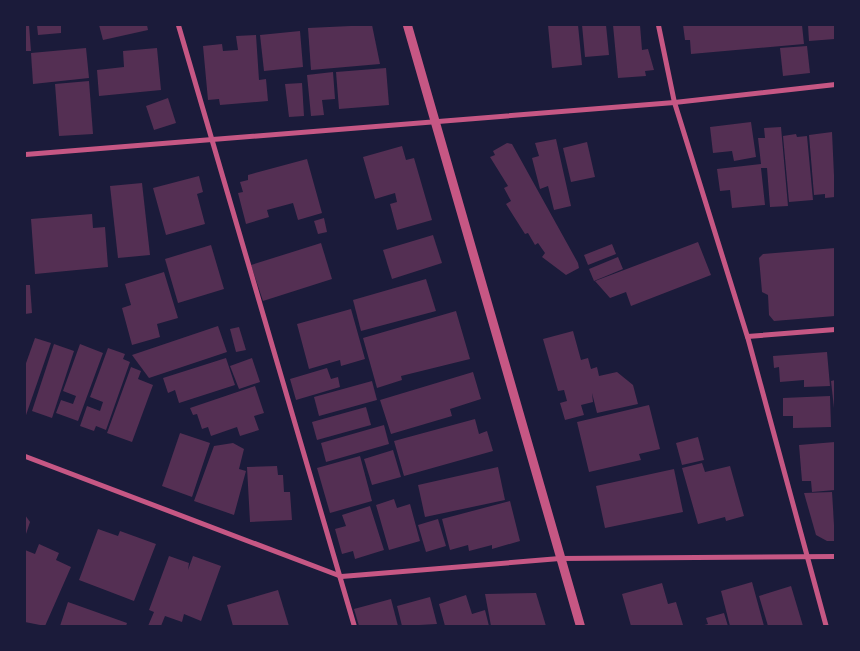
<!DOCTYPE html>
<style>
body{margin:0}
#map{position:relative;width:860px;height:651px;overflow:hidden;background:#1b1b3a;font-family:Cabin,sans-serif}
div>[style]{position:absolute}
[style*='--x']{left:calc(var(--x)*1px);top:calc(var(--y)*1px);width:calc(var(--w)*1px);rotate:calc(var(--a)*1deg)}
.building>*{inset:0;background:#542f53}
.minor>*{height:5px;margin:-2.5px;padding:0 2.5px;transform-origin:2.5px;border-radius:2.5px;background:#c65784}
.tertiary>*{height:9px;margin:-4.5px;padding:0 4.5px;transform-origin:4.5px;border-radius:4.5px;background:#c65784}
span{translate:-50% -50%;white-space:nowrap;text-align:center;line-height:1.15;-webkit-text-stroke:5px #1b1b3a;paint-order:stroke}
.frame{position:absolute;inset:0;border:26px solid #1b1b3a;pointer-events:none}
</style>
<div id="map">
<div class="building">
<i style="clip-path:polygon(25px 25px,29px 25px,31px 51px,26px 51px,25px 58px)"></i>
<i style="clip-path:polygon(37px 25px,61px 25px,61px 33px,38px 35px)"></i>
<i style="clip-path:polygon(99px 25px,147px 25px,148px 30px,103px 40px)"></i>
<i style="clip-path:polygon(372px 25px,380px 64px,311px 70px,308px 28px)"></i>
<i style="clip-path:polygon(548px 25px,578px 25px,582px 65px,552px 68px)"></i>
<i style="clip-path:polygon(582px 25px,606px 25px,609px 55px,585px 57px)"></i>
<i style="clip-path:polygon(613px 25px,640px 25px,642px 50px,648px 49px,654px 70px,645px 71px,646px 76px,618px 78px)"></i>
<i style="clip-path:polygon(683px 25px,802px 25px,804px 44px,691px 54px,690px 40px,685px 40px)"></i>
<i style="clip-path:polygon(808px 25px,835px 25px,835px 39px,809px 41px)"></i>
<i style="clip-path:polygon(300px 31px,303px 67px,264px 71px,260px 35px)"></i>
<i style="clip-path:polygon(256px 35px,259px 80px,266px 79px,268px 101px,220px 105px,219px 99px,208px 100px,203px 46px,222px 44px,223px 51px,238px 50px,236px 36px)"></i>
<i style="clip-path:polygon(807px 46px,810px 73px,783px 76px,780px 48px)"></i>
<i style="clip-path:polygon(86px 48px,89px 78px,33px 84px,31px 53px)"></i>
<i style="clip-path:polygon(157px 48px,161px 90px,99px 96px,97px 70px,124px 67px,123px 51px)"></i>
<i style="clip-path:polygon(386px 68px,389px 105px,339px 109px,336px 72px)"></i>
<i style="clip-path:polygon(333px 72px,335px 99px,322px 100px,324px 115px,311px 116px,307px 75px)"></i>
<i style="clip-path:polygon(89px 81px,93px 134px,59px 136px,55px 84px)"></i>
<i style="clip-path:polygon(302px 83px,304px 116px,289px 117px,285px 84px)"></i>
<i style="clip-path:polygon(168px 98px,176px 123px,154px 130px,146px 106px)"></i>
<i style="clip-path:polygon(751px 122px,756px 157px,734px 161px,732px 151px,713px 153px,710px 127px)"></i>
<i style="clip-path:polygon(781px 127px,788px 206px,770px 207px,767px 168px,761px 168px,765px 205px,732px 208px,730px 190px,720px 191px,717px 169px,761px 164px,758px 138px,765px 138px,764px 128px)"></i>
<i style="clip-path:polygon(832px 132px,835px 197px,825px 198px,825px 194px,814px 195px,809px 135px)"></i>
<i style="clip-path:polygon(796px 134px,797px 137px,807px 136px,813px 200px,789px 202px,783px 136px)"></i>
<i style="clip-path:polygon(556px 139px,571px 206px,554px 210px,548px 186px,540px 189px,532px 158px,539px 156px,535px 143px)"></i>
<i style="clip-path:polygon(587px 142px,595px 177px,571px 182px,563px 148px)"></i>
<i style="clip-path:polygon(507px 143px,512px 144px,578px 263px,579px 268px,566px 275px,542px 257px,545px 253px,538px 243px,535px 245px,528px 233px,525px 234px,506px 204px,511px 201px,504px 188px,508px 186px,490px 157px,495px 155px,493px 151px)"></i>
<i style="clip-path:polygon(402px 146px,406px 160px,414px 158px,432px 220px,397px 230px,390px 204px,397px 202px,395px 193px,375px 199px,363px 157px)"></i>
<i style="clip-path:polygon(307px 159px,322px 213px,298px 220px,293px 203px,267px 210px,269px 217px,246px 224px,238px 193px,243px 192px,240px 182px,248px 180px,248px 175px)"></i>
<i style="clip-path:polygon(199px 176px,203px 192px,197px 194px,205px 224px,166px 235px,153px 188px)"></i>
<i style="clip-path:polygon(142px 183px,150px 255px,118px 258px,110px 186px)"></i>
<i style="clip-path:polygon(92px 214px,93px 228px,105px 227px,108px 267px,35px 274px,31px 219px)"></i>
<i style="clip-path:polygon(324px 218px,327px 232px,318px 234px,314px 221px)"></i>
<i style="clip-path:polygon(433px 235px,442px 263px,392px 279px,383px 250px)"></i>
<i style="clip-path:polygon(698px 242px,711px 275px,631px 306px,626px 292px,610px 298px,595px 281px)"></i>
<i style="clip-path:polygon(321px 243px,332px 279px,263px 301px,251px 265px)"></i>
<i style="clip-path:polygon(612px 244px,616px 254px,588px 265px,584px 255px)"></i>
<i style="clip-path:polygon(211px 245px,224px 289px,178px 303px,165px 259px)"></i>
<i style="clip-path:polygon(835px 248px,835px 316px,774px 321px,769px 315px,768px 295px,762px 292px,759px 258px,763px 254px)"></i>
<i style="clip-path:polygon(618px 257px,623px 269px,594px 281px,589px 269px)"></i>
<i style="clip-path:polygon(164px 272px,178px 318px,157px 324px,160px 337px,132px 345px,122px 308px,131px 305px,125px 284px)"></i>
<i style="clip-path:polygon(426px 279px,436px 311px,361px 331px,353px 300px)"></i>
<i style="clip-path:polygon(25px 285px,30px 285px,32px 313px,25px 314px)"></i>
<i style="clip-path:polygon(351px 309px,365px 359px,341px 366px,340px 360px,309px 369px,297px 324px)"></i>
<i style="clip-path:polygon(456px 311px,470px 359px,401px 376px,402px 380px,377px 388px,363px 338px)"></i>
<i style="clip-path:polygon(218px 326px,227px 352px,149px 378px,132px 355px)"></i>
<i style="clip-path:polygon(239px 327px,246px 350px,236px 352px,230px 329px)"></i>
<i style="clip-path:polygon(573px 331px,581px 360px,588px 358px,591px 369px,597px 367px,599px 376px,617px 372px,633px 385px,638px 404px,597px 413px,592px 393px,593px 402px,581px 405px,584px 415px,565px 420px,560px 403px,567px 401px,564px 390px,558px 391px,543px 339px)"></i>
<i style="clip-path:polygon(35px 338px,51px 343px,25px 418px,25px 366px)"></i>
<i style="clip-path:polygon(54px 344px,74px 351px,52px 418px,32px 411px)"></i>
<i style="clip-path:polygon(80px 344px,103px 353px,78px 421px,56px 413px,61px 400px,73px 404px,76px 396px,63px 391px)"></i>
<i style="clip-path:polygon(108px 348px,125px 354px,123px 359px,130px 362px,106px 430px,96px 426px,94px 431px,80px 426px,87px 406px,100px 411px,103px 402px,90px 397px)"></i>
<i style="clip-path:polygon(827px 352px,830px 386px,804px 387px,804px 380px,780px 382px,779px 367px,774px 368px,773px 356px)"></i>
<i style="clip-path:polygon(226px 358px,235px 385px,179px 403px,175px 390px,168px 393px,163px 378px)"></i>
<i style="clip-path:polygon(252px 358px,260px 382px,239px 389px,230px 366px)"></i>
<i style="clip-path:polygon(131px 367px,141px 371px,138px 379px,153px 385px,132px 442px,107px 433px)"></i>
<i style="clip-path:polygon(327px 368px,331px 379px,338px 377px,340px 387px,296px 400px,290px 379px)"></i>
<i style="clip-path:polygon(473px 372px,481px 399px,450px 409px,452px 416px,391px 434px,380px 400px)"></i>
<i style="clip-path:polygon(835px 380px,835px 408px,834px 408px,831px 381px)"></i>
<i style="clip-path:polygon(372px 381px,377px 400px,319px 416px,314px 397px)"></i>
<i style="clip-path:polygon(255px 386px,264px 413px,254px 416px,259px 430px,240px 436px,237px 427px,211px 436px,208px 427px,202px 429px,197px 414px,193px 415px,190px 408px)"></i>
<i style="clip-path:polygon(830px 396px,831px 427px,793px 428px,793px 416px,783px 416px,783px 398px)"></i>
<i style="clip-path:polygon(649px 405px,660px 449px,639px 454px,641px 460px,589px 472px,577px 422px)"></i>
<i style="clip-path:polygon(366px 407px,371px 425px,317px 440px,312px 422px)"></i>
<i style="clip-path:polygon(475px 419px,479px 434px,487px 431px,493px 451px,404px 476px,394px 441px)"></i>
<i style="clip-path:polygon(384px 425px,389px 444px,326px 462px,321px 443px)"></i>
<i style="clip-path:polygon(180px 433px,210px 443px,192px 497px,162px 486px)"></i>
<i style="clip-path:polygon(698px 437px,704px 460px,682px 465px,676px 443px)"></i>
<i style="clip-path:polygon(835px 442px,835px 490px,812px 492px,811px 481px,802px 481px,799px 445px)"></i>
<i style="clip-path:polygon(233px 443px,244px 449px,239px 469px,246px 471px,234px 515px,194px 501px,214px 446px)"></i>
<i style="clip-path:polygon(393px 450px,401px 477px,372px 485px,364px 459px)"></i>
<i style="clip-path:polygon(360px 456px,372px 501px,330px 513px,317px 468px)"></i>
<i style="clip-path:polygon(702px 463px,705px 472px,730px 466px,744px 516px,726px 521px,725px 517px,698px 524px,682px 468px)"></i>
<i style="clip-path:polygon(277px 466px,278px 475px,283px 475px,284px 492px,290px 492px,292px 520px,250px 522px,247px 467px)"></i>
<i style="clip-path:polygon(498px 467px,505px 500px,425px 517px,418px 485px)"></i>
<i style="clip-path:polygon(674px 469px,683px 512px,605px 528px,596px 486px)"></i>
<i style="clip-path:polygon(832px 492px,835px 541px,827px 541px,816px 535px,804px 493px)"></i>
<i style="clip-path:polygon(394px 499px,397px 508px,410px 504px,420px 541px,389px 550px,376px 505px)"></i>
<i style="clip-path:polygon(510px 501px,520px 541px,492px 549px,492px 545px,469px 551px,468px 545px,450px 550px,442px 519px)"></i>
<i style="clip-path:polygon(370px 506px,384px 550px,355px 559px,353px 551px,342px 554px,335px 529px,346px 526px,342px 515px)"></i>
<i style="clip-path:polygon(25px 515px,30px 522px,25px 537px)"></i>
<i style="clip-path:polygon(438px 519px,446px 546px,426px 552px,418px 525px)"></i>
<i style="clip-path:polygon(98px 529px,118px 536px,120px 531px,156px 544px,134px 601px,79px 580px)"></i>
<i style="clip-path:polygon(39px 544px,59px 553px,56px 560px,71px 567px,45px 626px,25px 622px,25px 550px,35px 554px)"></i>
<i style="clip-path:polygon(169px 556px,189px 563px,188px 570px,193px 556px,221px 566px,201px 621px,184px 614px,182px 622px,165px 616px,161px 626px,148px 626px,154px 612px,149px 610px)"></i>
<i style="clip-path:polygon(752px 582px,764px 626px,730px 626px,721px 591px)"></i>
<i style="clip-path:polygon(662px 583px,668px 604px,676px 602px,683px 625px,631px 626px,622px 594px)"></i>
<i style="clip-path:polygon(791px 586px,803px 626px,768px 626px,759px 596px)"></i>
<i style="clip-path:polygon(278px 590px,289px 626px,233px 626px,227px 605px)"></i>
<i style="clip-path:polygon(536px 593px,546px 626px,491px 626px,485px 594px)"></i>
<i style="clip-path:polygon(466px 595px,472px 614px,485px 610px,489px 626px,445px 626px,439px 604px)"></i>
<i style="clip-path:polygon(430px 597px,437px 624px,402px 626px,397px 606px)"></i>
<i style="clip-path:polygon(391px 599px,398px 626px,359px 626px,354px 609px)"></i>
<i style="clip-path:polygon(68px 602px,127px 623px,126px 626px,60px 626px)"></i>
<i style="clip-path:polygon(724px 613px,728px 626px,701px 626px,708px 624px,706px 618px)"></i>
</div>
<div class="minor">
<i style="--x:178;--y:25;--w:626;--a:73.68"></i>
<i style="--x:658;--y:25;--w:79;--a:78.3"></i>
<i style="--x:674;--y:102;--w:245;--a:72.7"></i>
<i style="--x:747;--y:336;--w:301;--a:74.8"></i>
<i style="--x:25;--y:154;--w:651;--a:-4.58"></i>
<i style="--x:674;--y:102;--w:162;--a:-6.4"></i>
<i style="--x:747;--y:336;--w:88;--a:-4.5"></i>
<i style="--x:25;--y:456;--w:338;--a:20.8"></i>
<i style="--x:341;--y:576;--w:219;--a:-4.7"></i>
<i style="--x:559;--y:558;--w:276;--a:-0.4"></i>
</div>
<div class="tertiary">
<i style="--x:407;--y:25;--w:625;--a:73.94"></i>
</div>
<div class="frame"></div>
</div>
